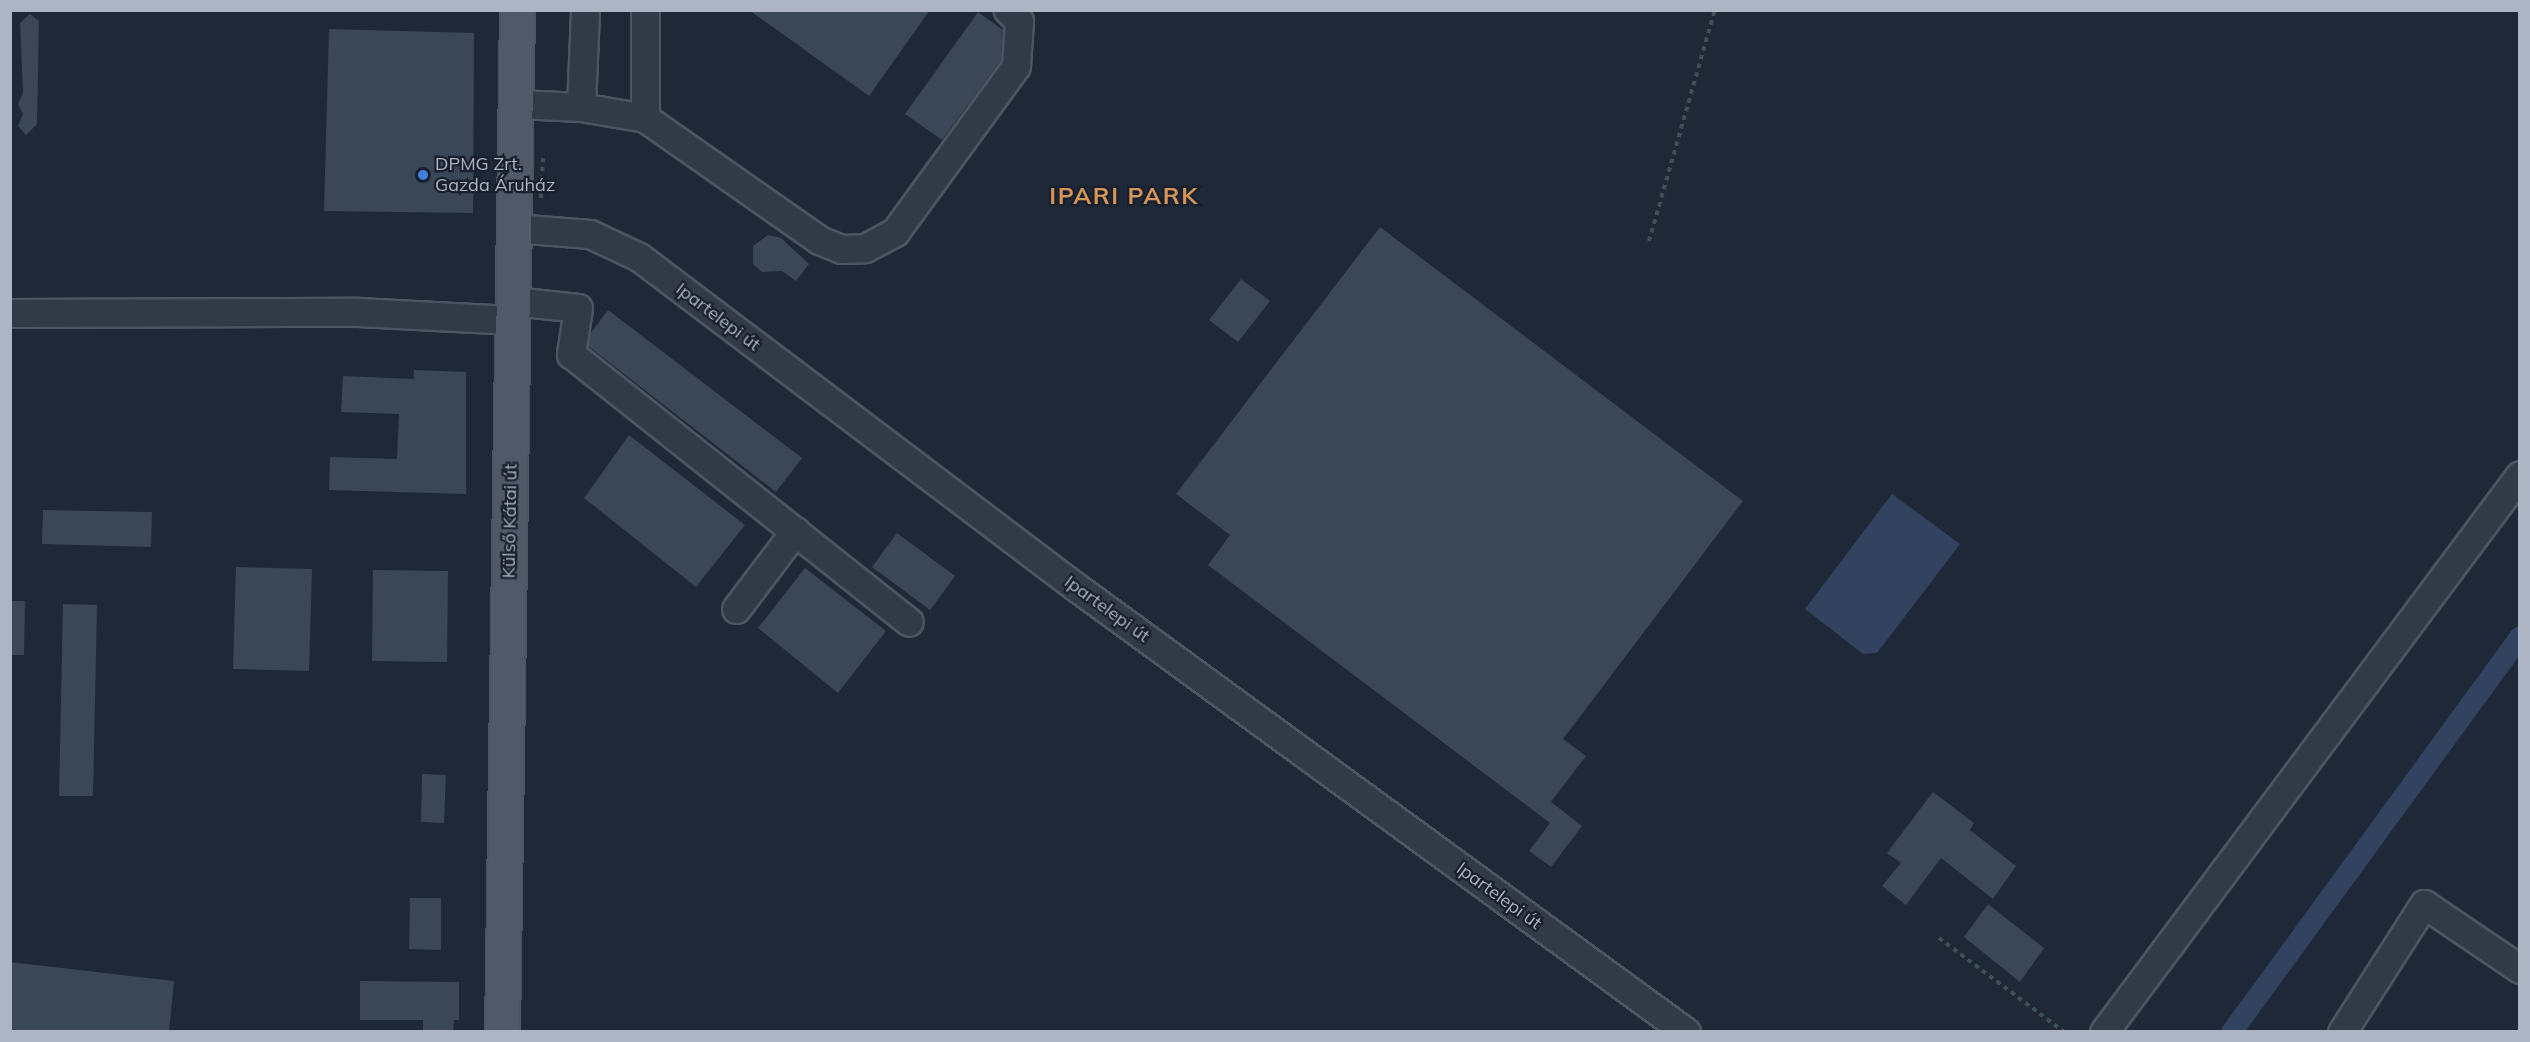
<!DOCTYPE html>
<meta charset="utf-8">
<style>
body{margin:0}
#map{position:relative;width:2530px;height:1042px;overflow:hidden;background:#1f2837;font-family:Mulish,sans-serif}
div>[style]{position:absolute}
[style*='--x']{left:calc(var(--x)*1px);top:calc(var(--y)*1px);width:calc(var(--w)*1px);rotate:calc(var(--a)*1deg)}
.water>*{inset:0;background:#32425f}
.canal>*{height:21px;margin:-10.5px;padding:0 10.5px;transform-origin:10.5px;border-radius:10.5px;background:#32425f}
.building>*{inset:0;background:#3b4657}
.path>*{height:4px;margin-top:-2px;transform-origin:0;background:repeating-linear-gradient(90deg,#3f5155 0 4.5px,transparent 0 9px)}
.roads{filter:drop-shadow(2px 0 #4d5562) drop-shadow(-2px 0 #4d5562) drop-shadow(0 2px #4d5562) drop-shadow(0 -2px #4d5562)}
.minor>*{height:27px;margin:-13.5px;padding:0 13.5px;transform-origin:13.5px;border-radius:13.5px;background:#333a47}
.major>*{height:33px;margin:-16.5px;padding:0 16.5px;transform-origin:16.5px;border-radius:16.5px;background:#515968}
.dots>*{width:16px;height:16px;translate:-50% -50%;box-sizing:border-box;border:3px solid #191f2c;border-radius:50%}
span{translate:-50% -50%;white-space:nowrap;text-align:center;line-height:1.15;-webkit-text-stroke:4.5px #191f2c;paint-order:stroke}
.poi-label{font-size:18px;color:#adb5c4}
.left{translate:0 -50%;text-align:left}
.street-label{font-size:18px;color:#adb5c4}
.district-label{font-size:24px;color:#d49559;font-weight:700;letter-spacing:1.5px}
.frame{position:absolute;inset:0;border:12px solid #adb5c4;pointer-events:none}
</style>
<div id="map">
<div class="water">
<i style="clip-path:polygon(1892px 494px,1960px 544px,1877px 653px,1863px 654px,1805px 609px)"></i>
</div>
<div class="canal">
<i style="--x:2231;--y:1032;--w:490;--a:-53.9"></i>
</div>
<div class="building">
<i style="clip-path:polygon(749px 10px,930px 10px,869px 96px)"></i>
<i style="clip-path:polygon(978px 12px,1003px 30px,1001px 60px,942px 140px,905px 114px)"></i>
<i style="clip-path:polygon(30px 14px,39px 21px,37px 124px,26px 135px,18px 126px,23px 114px,18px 104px,23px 93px,20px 23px)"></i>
<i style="clip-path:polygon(329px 29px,474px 33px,473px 213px,324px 211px)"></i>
<i style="clip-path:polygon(1380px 227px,1743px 501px,1563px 739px,1586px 756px,1551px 802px,1582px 826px,1551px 867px,1529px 851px,1550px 823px,1208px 565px,1230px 535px,1176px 494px)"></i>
<i style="clip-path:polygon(768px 235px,781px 238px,809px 264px,796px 281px,782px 271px,762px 272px,753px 264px,753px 246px)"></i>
<i style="clip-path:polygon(1241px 279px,1270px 301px,1238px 342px,1209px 320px)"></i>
<i style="clip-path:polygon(608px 310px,802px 458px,776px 492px,588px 346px,590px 334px)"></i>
<i style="clip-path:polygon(414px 370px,466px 372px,466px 494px,329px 490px,330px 457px,397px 459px,399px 414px,341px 412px,343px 376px,414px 379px)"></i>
<i style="clip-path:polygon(629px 435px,745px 525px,696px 587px,584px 498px)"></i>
<i style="clip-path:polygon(43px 510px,152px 512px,151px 547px,42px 544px)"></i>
<i style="clip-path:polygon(897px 533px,955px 576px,930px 610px,872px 567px)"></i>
<i style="clip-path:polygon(236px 567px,312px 569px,309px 671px,233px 669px)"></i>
<i style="clip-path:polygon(805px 568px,886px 631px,838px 693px,758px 628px)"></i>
<i style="clip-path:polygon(373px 570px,448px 571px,447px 662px,372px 661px)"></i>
<i style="clip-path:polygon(10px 601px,25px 601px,24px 655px,10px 655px)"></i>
<i style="clip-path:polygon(63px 604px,97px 605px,93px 796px,59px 796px)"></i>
<i style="clip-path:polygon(422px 774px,446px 775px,444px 823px,421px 822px)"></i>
<i style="clip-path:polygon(1933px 792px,1974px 823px,1970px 830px,2016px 866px,1993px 899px,1941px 858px,1906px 905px,1882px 886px,1901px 863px,1887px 853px)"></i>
<i style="clip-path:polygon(410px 898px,441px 898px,441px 950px,409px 949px)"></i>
<i style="clip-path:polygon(1988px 904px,2044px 948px,2020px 982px,1964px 937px)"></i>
<i style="clip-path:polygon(10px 962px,174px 981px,169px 1032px,10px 1032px)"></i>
<i style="clip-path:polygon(360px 981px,459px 982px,459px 1020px,454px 1020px,453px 1032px,423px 1032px,423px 1020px,360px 1020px)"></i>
</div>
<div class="path">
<i style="--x:541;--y:198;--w:40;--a:-87.1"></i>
<i style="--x:1649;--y:241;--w:240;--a:-74.1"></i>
<i style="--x:1939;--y:938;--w:156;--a:36.9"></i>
</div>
<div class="roads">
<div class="minor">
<i style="--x:517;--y:104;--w:64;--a:2.7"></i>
<i style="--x:581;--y:107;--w:97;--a:-87.6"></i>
<i style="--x:581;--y:107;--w:65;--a:9.8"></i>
<i style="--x:645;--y:118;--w:213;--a:35"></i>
<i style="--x:819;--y:240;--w:24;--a:22"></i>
<i style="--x:841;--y:249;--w:24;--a:-2"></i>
<i style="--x:865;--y:248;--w:34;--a:-28"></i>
<i style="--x:895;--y:232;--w:205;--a:-53.9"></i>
<i style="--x:1016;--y:66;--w:45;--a:-86.2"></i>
<i style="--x:1019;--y:21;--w:16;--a:-135"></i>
<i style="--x:645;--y:118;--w:108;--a:-90"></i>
<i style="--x:514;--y:228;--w:76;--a:4.5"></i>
<i style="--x:590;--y:234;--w:54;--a:25.1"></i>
<i style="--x:639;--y:257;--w:548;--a:37.06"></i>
<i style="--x:1076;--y:587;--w:755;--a:36.11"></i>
<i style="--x:513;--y:301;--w:65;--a:6.1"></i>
<i style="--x:578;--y:308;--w:47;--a:98.7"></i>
<i style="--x:571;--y:354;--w:431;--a:38.4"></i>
<i style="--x:10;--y:313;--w:348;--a:-0.2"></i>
<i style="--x:358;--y:312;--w:155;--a:3"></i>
<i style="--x:736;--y:609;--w:98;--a:-52.9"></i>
<i style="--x:2104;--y:1032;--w:695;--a:-53.25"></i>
<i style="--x:2342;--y:1032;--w:152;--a:-57.4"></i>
<i style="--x:2424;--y:904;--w:116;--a:34.1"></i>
</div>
<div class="major">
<i style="--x:502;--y:1032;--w:1022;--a:-89.16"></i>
</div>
</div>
<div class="dots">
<i style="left:423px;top:175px;background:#3f7fe0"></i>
</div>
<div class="poi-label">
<span class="left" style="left:435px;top:175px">DPMG Zrt.<br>Gazda Áruház</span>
</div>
<div class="street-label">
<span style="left:718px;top:317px;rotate:37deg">Ipartelepi út</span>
<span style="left:510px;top:521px;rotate:-89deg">Külső Kátai út</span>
<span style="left:1107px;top:609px;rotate:36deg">Ipartelepi út</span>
<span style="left:1499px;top:896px;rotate:36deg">Ipartelepi út</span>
</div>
<div class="district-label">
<span style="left:1124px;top:196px">IPARI PARK</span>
</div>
<div class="frame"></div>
</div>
